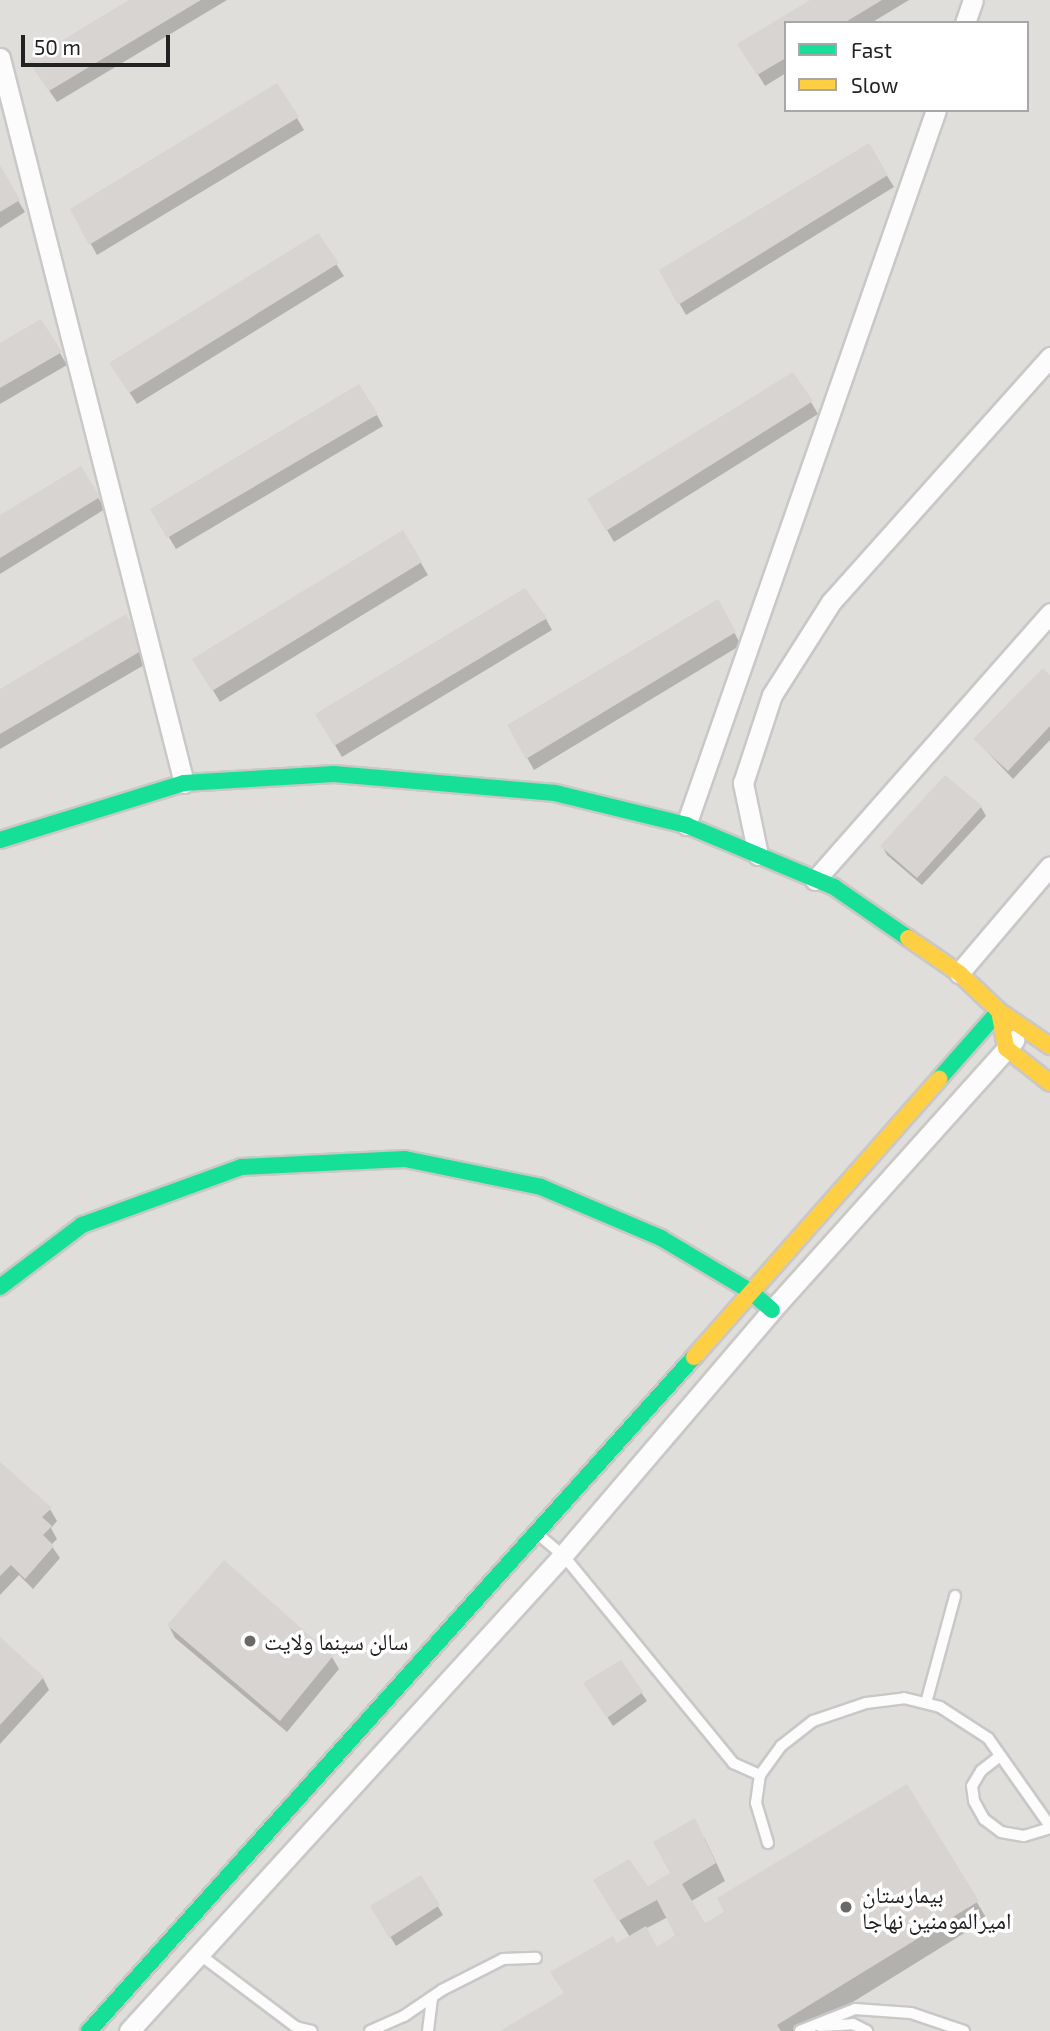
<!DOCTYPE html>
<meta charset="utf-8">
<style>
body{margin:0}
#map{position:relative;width:1050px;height:2031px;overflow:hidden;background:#f0eeeb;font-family:"Exo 2","Noto Naskh Arabic",sans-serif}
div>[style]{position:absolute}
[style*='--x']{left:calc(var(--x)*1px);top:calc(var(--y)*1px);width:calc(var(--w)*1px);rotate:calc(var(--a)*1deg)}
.airport>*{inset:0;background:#e0deda}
.shadow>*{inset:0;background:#0003}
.building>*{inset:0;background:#d7d4d2}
.roads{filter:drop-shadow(2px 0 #c9c8c7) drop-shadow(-2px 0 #c9c8c7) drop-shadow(0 2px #c9c8c7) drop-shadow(0 -2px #c9c8c7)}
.lane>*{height:10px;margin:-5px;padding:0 5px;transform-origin:5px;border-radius:5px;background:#fdfcfc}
.street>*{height:19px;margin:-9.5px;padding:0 9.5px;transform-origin:9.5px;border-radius:9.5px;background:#fdfcfc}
.fast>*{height:16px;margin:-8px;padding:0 8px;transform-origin:8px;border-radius:8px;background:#16e098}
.slow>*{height:16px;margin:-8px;padding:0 8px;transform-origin:8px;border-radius:8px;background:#ffcf43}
.dots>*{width:19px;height:19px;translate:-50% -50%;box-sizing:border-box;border:4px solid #fff;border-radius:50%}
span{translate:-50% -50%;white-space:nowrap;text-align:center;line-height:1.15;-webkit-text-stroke:7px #fff;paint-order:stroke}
.poi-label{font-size:23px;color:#222}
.left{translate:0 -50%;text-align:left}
.legend{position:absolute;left:784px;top:21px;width:245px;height:91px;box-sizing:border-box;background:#fff;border:2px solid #a7a7a7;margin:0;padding:9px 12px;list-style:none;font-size:21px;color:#222}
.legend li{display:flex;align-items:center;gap:14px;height:35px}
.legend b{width:35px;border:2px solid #a7a7a7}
.scale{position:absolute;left:21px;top:35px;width:149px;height:32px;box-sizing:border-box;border:4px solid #222;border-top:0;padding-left:9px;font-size:21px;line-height:24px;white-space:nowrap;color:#222;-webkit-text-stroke:5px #fff;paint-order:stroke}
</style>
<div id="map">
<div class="airport">
<i style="clip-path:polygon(evenodd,0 0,1050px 0,1050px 2031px,0 2031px,0 0,786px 23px,1027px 23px,1027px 110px,786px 110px,786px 23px)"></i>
</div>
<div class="shadow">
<i style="clip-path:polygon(133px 0,227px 0,57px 102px,37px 73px)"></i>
<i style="clip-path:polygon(813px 0,909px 0,871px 23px,786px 23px,786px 73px,765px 86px,740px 45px)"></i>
<i style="clip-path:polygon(297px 118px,304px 130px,97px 255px,72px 210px)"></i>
<i style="clip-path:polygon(868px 145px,894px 187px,686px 315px,661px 271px)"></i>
<i style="clip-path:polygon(0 171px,25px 212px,0 228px)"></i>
<i style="clip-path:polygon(317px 235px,344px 276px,137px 404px,118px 375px)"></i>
<i style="clip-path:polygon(41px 321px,67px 365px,0 404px,0 345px)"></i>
<i style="clip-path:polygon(811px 402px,818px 414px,614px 542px,589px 499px)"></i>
<i style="clip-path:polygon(377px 415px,383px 426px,176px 549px,152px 509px)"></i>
<i style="clip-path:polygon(80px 468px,105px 509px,0 574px,0 517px)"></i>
<i style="clip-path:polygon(403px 532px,428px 575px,220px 702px,194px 659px)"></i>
<i style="clip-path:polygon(717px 601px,741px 645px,534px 770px,509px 726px)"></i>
<i style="clip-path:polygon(126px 616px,151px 661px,0 749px,0 691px)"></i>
<i style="clip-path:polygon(546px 619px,552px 630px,342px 757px,317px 715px)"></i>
<i style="clip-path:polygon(1050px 677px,1050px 740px,1013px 779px,976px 740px)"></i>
<i style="clip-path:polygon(945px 778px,981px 807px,986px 816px,922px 885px,887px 855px,882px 846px)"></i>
<i style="clip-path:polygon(0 1465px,50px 1509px,57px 1521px,51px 1528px,57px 1539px,51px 1545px,60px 1558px,33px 1589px,19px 1575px,0 1595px)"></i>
<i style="clip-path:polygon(225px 1563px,332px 1657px,339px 1669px,287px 1732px,175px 1638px,169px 1626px)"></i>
<i style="clip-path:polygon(0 1640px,43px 1678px,49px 1690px,0 1744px)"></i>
<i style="clip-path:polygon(620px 1662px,647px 1701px,613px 1726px,591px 1692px)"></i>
<i style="clip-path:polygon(evenodd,906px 1786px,987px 1919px,806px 2031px,503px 2031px,565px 1994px,616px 1945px,630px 1937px,605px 1898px,647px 1888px,672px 1873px,704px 1837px,725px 1881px,690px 1902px,704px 1926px,906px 1786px,668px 1917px,677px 1936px,657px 1949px,645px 1929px,668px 1917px)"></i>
<i style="clip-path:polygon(421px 1878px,443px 1915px,396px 1946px,372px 1907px)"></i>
</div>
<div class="building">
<i style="clip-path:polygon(129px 0,201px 0,49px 91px,28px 61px)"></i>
<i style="clip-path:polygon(810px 0,882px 0,844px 23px,786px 23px,786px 58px,757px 75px,737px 44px)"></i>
<i style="clip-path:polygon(277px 83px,299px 117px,89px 245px,70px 209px)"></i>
<i style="clip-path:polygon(869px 143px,888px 175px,678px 305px,659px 270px)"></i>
<i style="clip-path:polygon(0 165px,20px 200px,0 212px)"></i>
<i style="clip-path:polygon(318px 233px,339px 263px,129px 393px,109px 363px)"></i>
<i style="clip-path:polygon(41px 319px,62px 352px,0 388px,0 343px)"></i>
<i style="clip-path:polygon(793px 372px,813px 401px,606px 531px,587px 499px)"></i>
<i style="clip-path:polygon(359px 384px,378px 414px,167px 538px,150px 509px)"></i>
<i style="clip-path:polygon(81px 466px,100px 497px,0 558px,0 515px)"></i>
<i style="clip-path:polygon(403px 530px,422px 562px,212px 691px,192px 659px)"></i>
<i style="clip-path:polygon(525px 588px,547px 618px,334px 746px,315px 714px)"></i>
<i style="clip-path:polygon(718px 599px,736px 632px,526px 759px,507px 725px)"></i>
<i style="clip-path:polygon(126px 614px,146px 648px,0 734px,0 689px)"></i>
<i style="clip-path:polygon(1043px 668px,1050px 675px,1050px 726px,1008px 771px,973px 739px)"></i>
<i style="clip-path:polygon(945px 775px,982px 806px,917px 878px,880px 846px)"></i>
<i style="clip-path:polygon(0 1462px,52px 1508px,42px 1517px,52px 1526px,43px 1535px,54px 1546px,25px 1579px,11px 1565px,0 1576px)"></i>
<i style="clip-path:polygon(224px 1560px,333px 1656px,280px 1721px,167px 1625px)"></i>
<i style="clip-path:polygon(0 1637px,44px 1677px,0 1725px)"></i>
<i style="clip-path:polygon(621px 1660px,643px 1692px,607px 1718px,583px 1683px)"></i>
<i style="clip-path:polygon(907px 1784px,979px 1901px,777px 2025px,781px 2031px,500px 2031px,564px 1993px,550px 1972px,613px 1936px,617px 1943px,646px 1926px,657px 1947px,675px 1935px,657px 1900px,618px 1921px,593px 1880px,629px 1859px,648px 1886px,670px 1873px,653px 1842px,695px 1818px,716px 1863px,682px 1884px,705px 1923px,724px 1912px,717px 1898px)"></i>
<i style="clip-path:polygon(421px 1875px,440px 1905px,389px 1938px,370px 1906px)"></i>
</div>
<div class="roads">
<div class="lane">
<i style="--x:540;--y:1536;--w:30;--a:40"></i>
<i style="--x:563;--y:1555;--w:269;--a:50.7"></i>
<i style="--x:733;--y:1763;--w:30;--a:24"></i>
<i style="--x:926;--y:1703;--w:111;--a:-74.8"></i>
<i style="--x:1000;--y:1756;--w:24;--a:142"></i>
<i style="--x:981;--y:1771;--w:17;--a:121"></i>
<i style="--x:972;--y:1786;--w:15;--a:82"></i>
<i style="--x:974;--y:1801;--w:21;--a:61"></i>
<i style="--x:984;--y:1819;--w:21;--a:37"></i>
<i style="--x:1001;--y:1832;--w:23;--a:10"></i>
<i style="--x:1024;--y:1836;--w:27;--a:-17"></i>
<i style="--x:768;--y:1843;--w:42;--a:-106.7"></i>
<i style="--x:756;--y:1803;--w:28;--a:-82"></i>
<i style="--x:760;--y:1775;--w:36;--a:-54"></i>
<i style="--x:781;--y:1746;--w:41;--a:-38"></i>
<i style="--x:813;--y:1721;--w:56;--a:-18.8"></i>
<i style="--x:866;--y:1703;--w:38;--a:-7"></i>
<i style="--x:904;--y:1698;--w:37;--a:14"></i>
<i style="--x:940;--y:1707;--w:57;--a:32.9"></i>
<i style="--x:988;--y:1738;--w:108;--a:54.8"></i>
<i style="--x:199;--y:1954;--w:121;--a:37"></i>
<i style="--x:296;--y:2027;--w:16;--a:14"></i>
<i style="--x:820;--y:2026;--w:33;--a:-3"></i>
<i style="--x:853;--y:2024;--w:16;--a:27"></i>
<i style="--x:370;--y:2031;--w:37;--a:-24"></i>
<i style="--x:404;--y:2016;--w:46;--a:-34.4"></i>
<i style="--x:442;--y:1990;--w:68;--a:-26.9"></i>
<i style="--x:503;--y:1959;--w:33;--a:-2"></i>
<i style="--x:428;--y:2031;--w:34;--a:-83"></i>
<i style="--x:800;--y:2031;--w:59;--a:-21.8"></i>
<i style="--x:855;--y:2009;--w:56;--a:4.1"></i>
<i style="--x:911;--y:2013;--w:56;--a:18.8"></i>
</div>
<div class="street">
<i style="--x:965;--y:23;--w:24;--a:-71"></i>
<i style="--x:0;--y:58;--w:748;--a:75.76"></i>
<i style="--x:686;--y:825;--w:757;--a:-70.73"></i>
<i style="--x:758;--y:855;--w:74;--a:-101.8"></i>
<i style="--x:743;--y:783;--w:93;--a:-71.8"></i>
<i style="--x:772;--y:695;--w:110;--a:-57.6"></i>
<i style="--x:831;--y:602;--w:329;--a:-48.2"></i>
<i style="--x:815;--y:880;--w:356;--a:-48.6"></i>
<i style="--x:959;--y:973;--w:140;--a:-49.6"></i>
<i style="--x:129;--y:2031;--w:644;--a:-47.64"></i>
<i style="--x:563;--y:1555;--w:322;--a:-49.5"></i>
<i style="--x:772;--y:1310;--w:363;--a:-48.1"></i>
</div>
<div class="fast">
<i style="--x:0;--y:840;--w:193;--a:-17.2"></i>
<i style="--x:184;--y:783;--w:150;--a:-3.4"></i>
<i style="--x:334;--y:774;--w:222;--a:4.9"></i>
<i style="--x:555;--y:793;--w:135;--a:13.7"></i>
<i style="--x:686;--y:825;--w:160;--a:22.7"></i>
<i style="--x:834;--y:887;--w:90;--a:34.6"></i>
<i style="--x:939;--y:1079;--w:91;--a:-48.6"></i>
<i style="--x:0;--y:1287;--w:103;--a:-37.1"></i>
<i style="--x:82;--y:1225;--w:169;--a:-20"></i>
<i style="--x:241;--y:1167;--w:164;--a:-2.8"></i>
<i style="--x:405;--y:1159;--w:139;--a:11.6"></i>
<i style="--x:541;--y:1187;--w:130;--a:23"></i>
<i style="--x:661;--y:1238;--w:104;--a:30.8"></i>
<i style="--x:750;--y:1291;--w:29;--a:41"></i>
<i style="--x:89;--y:2031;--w:906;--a:-48.09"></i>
</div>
<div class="slow">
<i style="--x:908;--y:938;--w:62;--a:34.5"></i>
<i style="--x:959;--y:973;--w:55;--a:43.5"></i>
<i style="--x:999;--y:1011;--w:62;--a:34.5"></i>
<i style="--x:999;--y:1011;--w:38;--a:79"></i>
<i style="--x:1006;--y:1048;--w:56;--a:38.5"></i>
<i style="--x:694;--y:1357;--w:371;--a:-48.6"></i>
</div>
</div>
<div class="dots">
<i style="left:250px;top:1641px;background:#6a6968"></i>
<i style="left:846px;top:1907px;background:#6a6968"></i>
</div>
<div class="poi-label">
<span class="left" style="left:264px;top:1641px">سالن سینما ولایت</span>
<span class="left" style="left:862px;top:1907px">بیمارستان<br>امیرالمومنین نهاجا</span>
</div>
<ul class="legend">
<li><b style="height:9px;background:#16e098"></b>Fast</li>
<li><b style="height:9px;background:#ffcf43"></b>Slow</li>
</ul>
<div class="scale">50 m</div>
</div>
